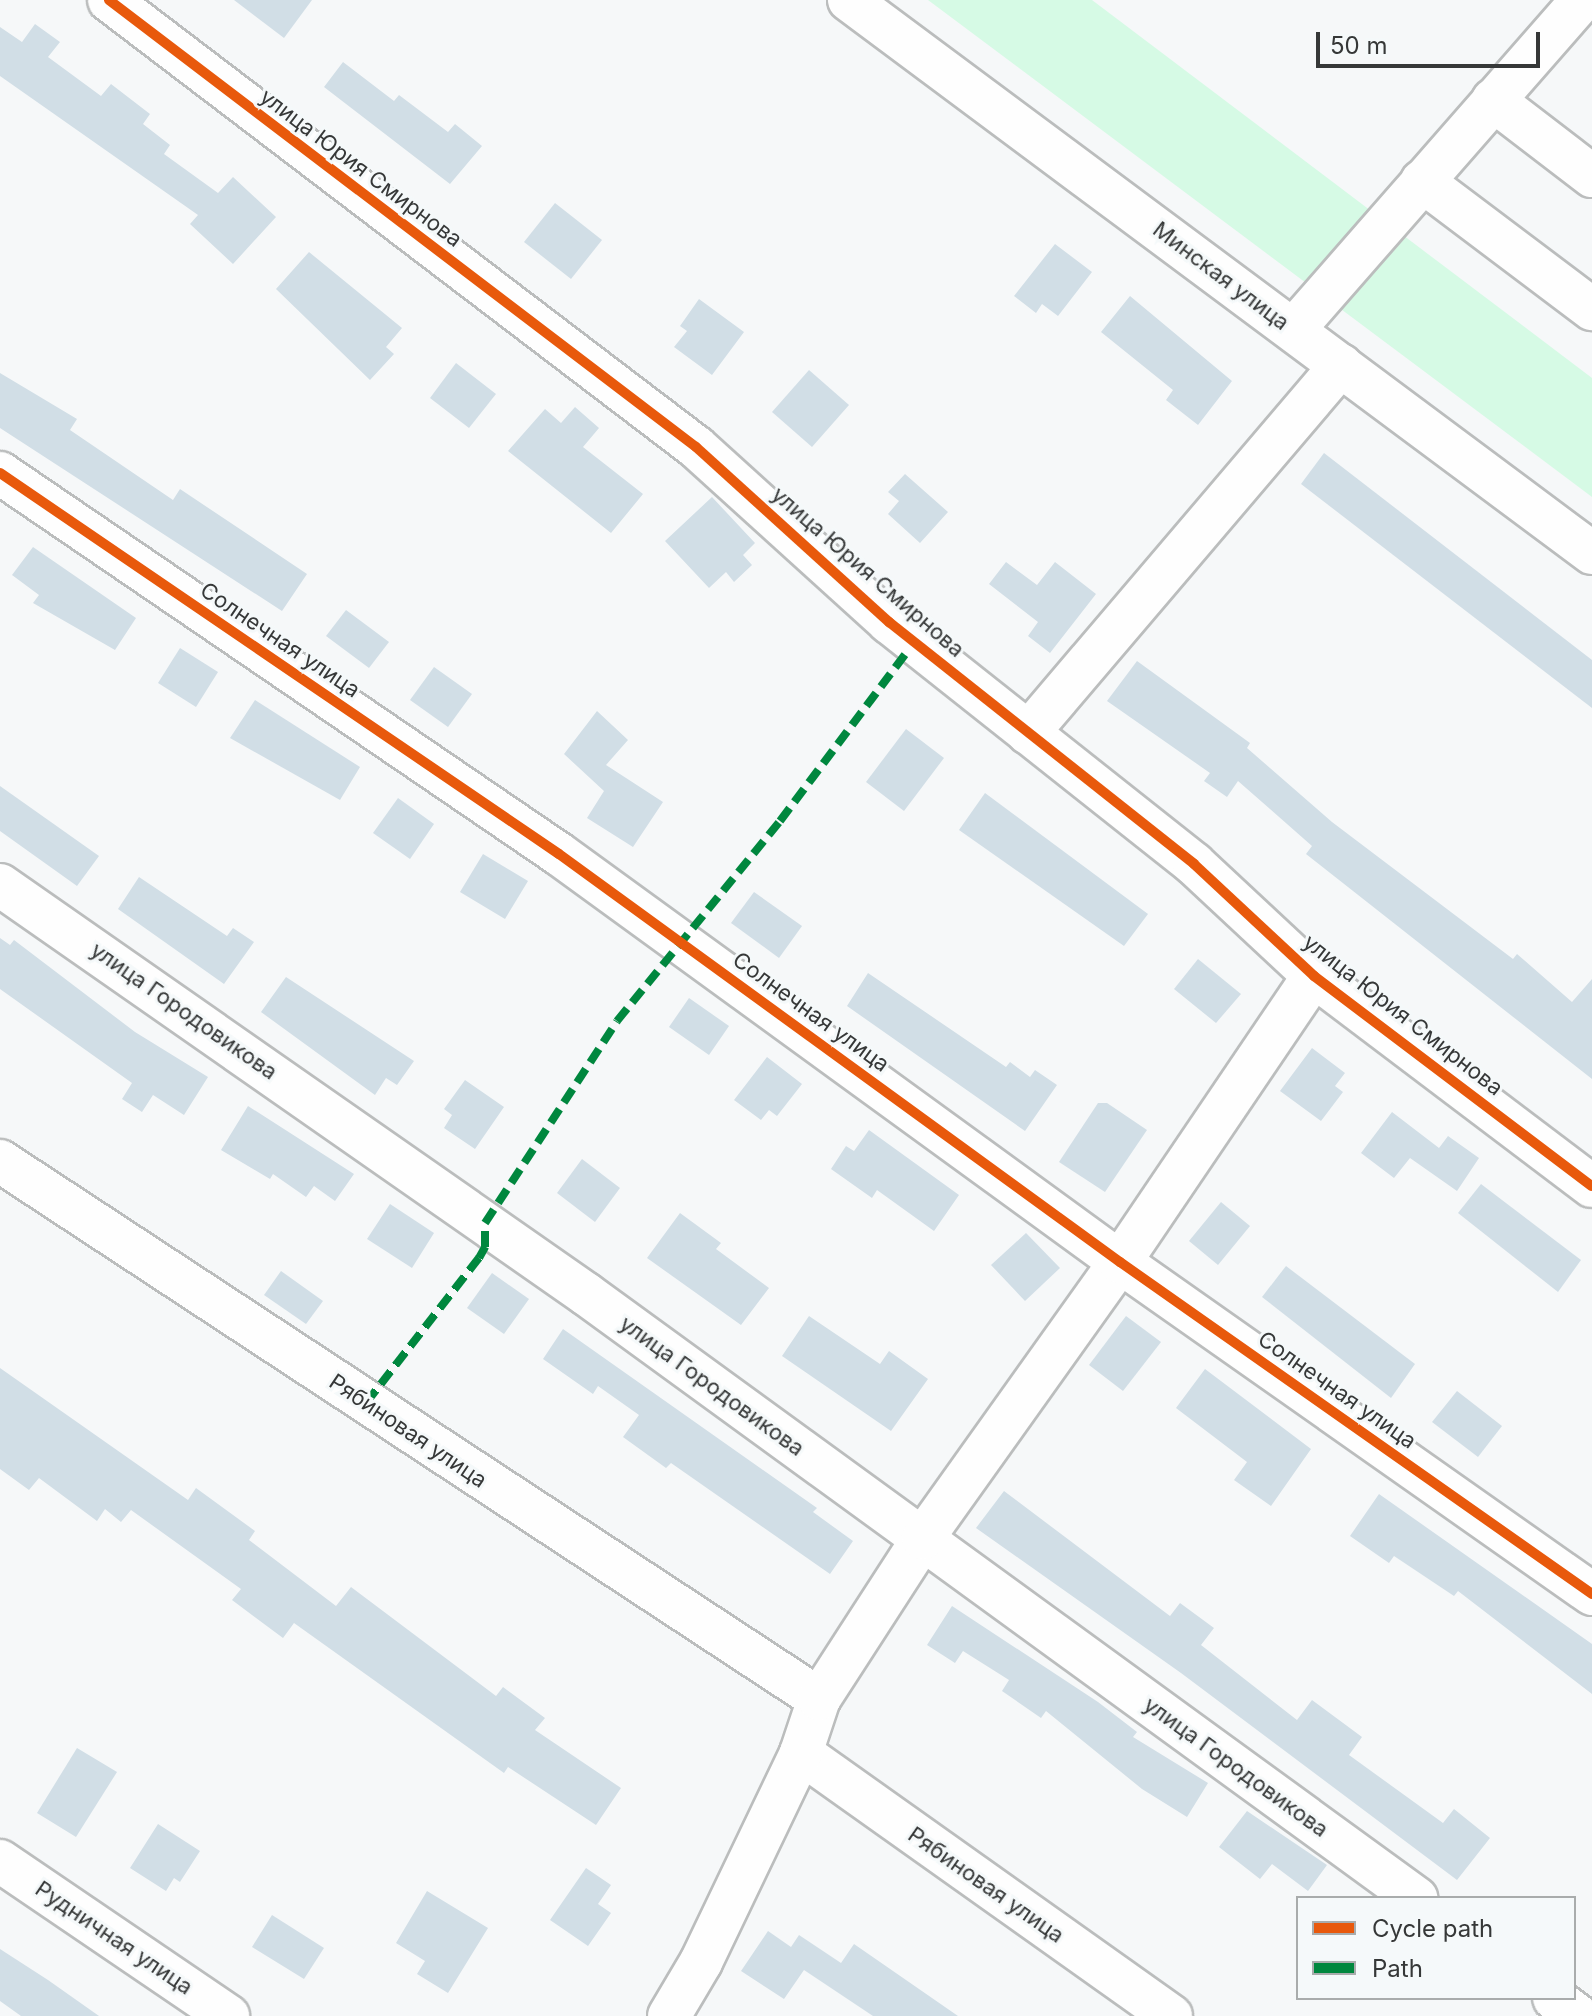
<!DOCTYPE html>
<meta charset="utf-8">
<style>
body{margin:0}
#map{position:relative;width:1592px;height:2016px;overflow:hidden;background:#f6f8f9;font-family:Inter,sans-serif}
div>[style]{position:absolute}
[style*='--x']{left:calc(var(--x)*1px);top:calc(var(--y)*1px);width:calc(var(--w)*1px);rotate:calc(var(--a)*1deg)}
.green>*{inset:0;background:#d6fae5}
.building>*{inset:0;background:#d1dee6}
.roads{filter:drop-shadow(2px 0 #bbbdbd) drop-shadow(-2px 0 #bbbdbd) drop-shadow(0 2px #bbbdbd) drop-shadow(0 -2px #bbbdbd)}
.minor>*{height:42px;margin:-21px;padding:0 21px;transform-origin:21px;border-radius:21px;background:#fefefe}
.quiet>*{height:8px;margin-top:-4px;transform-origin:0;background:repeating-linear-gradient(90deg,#00873e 0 16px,transparent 0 24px)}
.cycleway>*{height:10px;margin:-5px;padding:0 5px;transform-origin:5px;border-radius:5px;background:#e8590c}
span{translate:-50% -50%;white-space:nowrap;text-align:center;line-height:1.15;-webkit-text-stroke:6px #f5f9fa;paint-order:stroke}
.street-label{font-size:22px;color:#363838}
.legend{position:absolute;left:1296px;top:1896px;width:280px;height:104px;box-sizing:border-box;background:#f5f9fa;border:2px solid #a9acac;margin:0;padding:10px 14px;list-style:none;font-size:24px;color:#363838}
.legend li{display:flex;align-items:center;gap:16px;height:40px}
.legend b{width:40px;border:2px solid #a9acac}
.scale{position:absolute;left:1316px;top:32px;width:224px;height:36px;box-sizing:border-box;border:4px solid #363838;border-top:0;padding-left:10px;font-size:24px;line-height:28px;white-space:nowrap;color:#363838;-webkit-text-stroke:6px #f5f9fa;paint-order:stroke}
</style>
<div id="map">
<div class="green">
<i style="clip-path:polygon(928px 0,1092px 0,1592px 378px,1592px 497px)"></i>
</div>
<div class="building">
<i style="clip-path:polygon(234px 0,312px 0,284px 38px)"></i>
<i style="clip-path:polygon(35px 24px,60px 42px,48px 57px,101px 96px,111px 84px,150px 114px,143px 124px,170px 145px,164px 154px,218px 193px,233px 177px,276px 217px,233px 264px,190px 224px,198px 215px,0 76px,0 27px,22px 42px)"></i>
<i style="clip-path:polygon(343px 62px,394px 101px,399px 95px,448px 132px,455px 124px,482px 146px,450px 184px,324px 87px)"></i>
<i style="clip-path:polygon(555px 203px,602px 240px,571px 279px,524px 242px)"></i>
<i style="clip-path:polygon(1055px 244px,1092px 272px,1058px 316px,1042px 304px,1036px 313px,1014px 296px)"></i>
<i style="clip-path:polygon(309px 252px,402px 328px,386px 347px,394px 354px,370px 380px,276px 289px)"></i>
<i style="clip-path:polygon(1130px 296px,1232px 381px,1198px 425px,1166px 400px,1173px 390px,1101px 332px)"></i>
<i style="clip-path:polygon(699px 299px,744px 332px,712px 375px,674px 347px,687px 331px,680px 326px)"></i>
<i style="clip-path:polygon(456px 363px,496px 394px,469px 428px,430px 398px)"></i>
<i style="clip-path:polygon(809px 370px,849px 405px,812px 447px,772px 412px)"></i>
<i style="clip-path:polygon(0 373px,77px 419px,70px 430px,173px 500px,180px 489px,307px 574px,282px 611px,0 428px)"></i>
<i style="clip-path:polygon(575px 407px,599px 428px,583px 447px,643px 494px,611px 533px,508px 451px,545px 409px,561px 423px)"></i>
<i style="clip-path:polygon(1324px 453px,1592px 660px,1592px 708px,1301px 484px)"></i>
<i style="clip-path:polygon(905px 474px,948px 512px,920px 543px,888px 514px,899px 501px,888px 492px)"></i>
<i style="clip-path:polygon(712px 497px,755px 543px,743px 555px,752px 565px,734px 582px,726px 572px,709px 588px,665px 541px)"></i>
<i style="clip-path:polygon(33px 547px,136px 618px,115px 650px,33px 603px,39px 595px,12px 575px)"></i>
<i style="clip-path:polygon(1006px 562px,1037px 585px,1055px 562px,1096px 594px,1050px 653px,1028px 636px,1038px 622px,989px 584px)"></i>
<i style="clip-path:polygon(346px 610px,389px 642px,369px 668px,326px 636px)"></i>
<i style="clip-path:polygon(180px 648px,218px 672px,196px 707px,158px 683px)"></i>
<i style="clip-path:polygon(1137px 661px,1250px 743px,1247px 748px,1332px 822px,1513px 959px,1517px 954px,1572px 1002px,1592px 979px,1592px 1079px,1306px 854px,1312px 846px,1238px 781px,1227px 797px,1204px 781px,1210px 773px,1107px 701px)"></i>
<i style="clip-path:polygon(434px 667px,472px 694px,448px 727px,410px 700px)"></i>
<i style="clip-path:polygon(255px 700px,360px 767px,340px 800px,230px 738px)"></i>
<i style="clip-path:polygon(597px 711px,628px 740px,606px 765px,663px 802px,633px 847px,587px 818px,604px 791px,564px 754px)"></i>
<i style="clip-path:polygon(906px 729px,944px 758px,904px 811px,866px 782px)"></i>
<i style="clip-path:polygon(0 786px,99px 856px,77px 886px,0 831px)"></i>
<i style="clip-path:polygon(985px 793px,1148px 914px,1124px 946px,959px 830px)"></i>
<i style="clip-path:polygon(398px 798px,434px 824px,410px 859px,373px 833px)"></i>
<i style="clip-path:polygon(483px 854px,528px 881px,505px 919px,460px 892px)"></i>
<i style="clip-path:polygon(139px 877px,227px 936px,233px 928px,254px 942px,224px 984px,118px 909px)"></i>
<i style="clip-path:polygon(754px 892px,802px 926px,779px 958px,731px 923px)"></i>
<i style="clip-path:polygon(0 938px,10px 945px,14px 940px,135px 1032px,208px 1077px,184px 1115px,153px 1095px,142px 1112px,122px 1099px,132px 1083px,0 989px)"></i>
<i style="clip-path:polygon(1198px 959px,1241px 994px,1216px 1023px,1174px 989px)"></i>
<i style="clip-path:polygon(868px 973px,1006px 1067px,1010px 1062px,1030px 1077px,1035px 1070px,1057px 1085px,1025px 1131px,847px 1006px)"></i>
<i style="clip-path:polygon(286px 977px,414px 1061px,397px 1085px,386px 1078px,375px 1095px,261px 1012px)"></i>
<i style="clip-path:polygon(689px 998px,729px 1026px,709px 1055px,669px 1027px)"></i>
<i style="clip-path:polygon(1312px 1048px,1345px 1073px,1335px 1086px,1343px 1092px,1321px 1121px,1280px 1091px)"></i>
<i style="clip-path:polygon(767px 1057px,802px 1084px,777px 1116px,769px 1110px,761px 1120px,734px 1100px)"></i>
<i style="clip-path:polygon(465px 1080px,504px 1107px,475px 1149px,444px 1128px,452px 1115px,444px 1109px)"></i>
<i style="clip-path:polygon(1098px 1103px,1107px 1103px,1147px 1130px,1105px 1192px,1059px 1162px)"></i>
<i style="clip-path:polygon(248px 1106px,354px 1174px,335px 1201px,314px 1186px,306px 1197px,273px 1174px,270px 1179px,221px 1150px)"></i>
<i style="clip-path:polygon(1392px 1112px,1439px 1148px,1448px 1136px,1479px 1158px,1457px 1191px,1410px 1158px,1394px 1178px,1361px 1153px)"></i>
<i style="clip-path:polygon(869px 1130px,959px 1195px,934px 1231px,877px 1190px,872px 1198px,831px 1169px,846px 1146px,854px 1151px)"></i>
<i style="clip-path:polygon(582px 1159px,620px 1188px,595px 1222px,557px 1193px)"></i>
<i style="clip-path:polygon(1481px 1184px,1581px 1260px,1558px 1292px,1458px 1213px)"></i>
<i style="clip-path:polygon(1221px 1202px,1250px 1226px,1218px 1265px,1189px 1241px)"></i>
<i style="clip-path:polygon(390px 1204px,434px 1233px,412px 1268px,367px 1239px)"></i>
<i style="clip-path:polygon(680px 1213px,721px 1243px,716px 1249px,769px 1288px,741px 1325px,647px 1258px)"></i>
<i style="clip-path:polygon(1026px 1233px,1060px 1268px,1025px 1301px,991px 1265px)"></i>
<i style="clip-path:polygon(1286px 1266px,1415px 1364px,1391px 1398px,1262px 1297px)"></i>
<i style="clip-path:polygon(281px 1271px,323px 1301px,306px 1324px,264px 1295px)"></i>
<i style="clip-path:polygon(492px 1273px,529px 1299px,504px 1334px,467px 1308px)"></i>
<i style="clip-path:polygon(809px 1316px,880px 1364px,889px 1351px,928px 1379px,891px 1431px,782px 1356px)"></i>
<i style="clip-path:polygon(1126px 1316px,1161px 1342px,1123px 1391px,1089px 1365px)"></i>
<i style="clip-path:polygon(563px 1329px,817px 1508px,813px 1512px,853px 1541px,830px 1574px,671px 1463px,666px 1468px,623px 1437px,639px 1415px,598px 1386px,593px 1394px,543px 1359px)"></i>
<i style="clip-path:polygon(0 1368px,188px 1500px,196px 1488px,255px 1531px,249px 1540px,336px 1606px,351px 1587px,496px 1696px,503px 1687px,545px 1718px,535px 1730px,621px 1788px,596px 1825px,508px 1767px,504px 1773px,294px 1623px,283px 1638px,232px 1600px,241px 1589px,131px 1510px,121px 1522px,105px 1509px,97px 1521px,39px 1478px,29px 1490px,0 1469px)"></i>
<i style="clip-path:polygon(1205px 1369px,1311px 1449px,1271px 1506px,1234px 1480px,1247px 1462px,1176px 1408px)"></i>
<i style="clip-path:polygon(1457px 1391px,1502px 1426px,1478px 1457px,1432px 1422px)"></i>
<i style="clip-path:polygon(1004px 1491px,1170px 1616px,1180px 1603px,1214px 1628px,1201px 1645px,1297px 1720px,1312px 1700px,1362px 1737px,1349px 1755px,1443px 1823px,1454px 1809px,1490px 1838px,1457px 1880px,1181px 1673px,976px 1528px)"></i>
<i style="clip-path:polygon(1379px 1494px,1592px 1644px,1592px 1694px,1458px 1591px,1454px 1596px,1394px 1556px,1389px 1563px,1350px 1536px)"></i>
<i style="clip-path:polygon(952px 1606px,1098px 1702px,1137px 1732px,1133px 1737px,1208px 1783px,1187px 1817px,1142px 1789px,1046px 1711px,1041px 1718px,1002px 1691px,1009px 1680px,963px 1651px,955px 1663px,927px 1645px)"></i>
<i style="clip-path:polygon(77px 1748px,117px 1772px,76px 1837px,37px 1813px)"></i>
<i style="clip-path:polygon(1247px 1811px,1327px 1865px,1308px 1891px,1272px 1864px,1260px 1879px,1219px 1847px)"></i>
<i style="clip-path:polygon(158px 1824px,200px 1851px,180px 1882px,174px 1878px,166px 1891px,130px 1868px)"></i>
<i style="clip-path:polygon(586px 1868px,611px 1885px,598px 1904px,611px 1913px,588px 1946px,550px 1920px)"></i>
<i style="clip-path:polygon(427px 1891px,488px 1928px,448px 1993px,417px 1974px,425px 1961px,396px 1943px)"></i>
<i style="clip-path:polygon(272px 1915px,324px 1948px,304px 1979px,252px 1947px)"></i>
<i style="clip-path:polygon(768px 1931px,791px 1947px,799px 1935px,841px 1963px,854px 1944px,958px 2016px,873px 2016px,804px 1970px,784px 1999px,741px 1971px)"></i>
<i style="clip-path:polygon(0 1949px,48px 1980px,99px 2016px,21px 2016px,0 2001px)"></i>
</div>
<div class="roads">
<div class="minor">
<i style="--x:109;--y:0;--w:738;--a:37.29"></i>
<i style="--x:696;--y:447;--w:261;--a:42.2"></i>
<i style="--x:889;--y:622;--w:389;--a:38.4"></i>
<i style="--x:1194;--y:864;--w:164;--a:43"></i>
<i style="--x:1314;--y:976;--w:348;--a:37.1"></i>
<i style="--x:849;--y:0;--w:926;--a:36.66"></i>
<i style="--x:1493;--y:100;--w:125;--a:37.5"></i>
<i style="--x:1422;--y:181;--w:213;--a:37"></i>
<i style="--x:1294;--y:329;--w:437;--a:-48.8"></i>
<i style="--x:0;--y:473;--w:676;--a:34.28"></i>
<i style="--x:559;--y:854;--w:694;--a:36.03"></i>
<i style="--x:1120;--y:1262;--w:577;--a:35.12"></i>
<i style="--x:1028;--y:733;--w:483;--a:-49.6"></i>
<i style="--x:0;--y:885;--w:715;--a:34.91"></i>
<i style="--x:586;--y:1294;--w:1027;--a:36.04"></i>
<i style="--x:0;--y:1161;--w:980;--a:33.3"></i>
<i style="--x:801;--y:1753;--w:454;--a:35.4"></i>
<i style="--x:0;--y:1861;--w:276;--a:34.2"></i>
<i style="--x:1554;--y:1998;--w:30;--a:37"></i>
<i style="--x:669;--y:2016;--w:63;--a:-59.3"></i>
<i style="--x:701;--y:1962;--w:232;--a:-64.4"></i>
<i style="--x:801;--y:1753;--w:57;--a:-71.6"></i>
<i style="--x:819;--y:1699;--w:192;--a:-57.1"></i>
<i style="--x:923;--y:1538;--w:339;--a:-54.5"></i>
<i style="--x:1120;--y:1262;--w:346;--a:-55.9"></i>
</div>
</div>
<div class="quiet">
<i style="--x:366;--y:1403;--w:184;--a:-52.1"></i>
<i style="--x:479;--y:1258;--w:13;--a:-61"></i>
<i style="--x:485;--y:1247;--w:24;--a:-90"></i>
<i style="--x:485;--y:1223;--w:241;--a:-56.8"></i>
<i style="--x:617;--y:1021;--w:258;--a:-50.8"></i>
<i style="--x:780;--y:821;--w:216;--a:-53.1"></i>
</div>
<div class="cycleway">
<i style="--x:109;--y:0;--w:738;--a:37.29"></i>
<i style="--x:696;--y:447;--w:261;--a:42.2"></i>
<i style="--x:889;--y:622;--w:389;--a:38.4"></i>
<i style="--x:1194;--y:864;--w:164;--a:43"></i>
<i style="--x:1314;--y:976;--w:348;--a:37.1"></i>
<i style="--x:0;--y:473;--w:676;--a:34.28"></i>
<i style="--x:559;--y:854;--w:694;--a:36.03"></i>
<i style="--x:1120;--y:1262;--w:577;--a:35.12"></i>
</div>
<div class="street-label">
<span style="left:361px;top:168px;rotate:37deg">улица Юрия Смирнова</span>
<span style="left:1221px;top:276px;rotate:37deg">Минская улица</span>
<span style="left:868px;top:572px;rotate:41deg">улица Юрия Смирнова</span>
<span style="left:280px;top:640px;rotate:34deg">Солнечная улица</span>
<span style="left:184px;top:1011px;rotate:35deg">улица Городовикова</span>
<span style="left:811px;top:1012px;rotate:36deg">Солнечная улица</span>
<span style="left:1403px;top:1015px;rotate:38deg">улица Юрия Смирнова</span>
<span style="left:712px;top:1386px;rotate:36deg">улица Городовикова</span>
<span style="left:1337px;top:1390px;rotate:35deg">Солнечная улица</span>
<span style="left:408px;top:1431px;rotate:34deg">Рябиновая улица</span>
<span style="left:1236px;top:1767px;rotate:36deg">улица Городовикова</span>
<span style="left:986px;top:1885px;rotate:35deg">Рябиновая улица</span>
<span style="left:114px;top:1938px;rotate:34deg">Рудничная улица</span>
</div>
<ul class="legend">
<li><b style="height:10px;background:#e8590c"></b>Cycle path</li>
<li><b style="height:10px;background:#00873e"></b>Path</li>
</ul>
<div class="scale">50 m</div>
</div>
